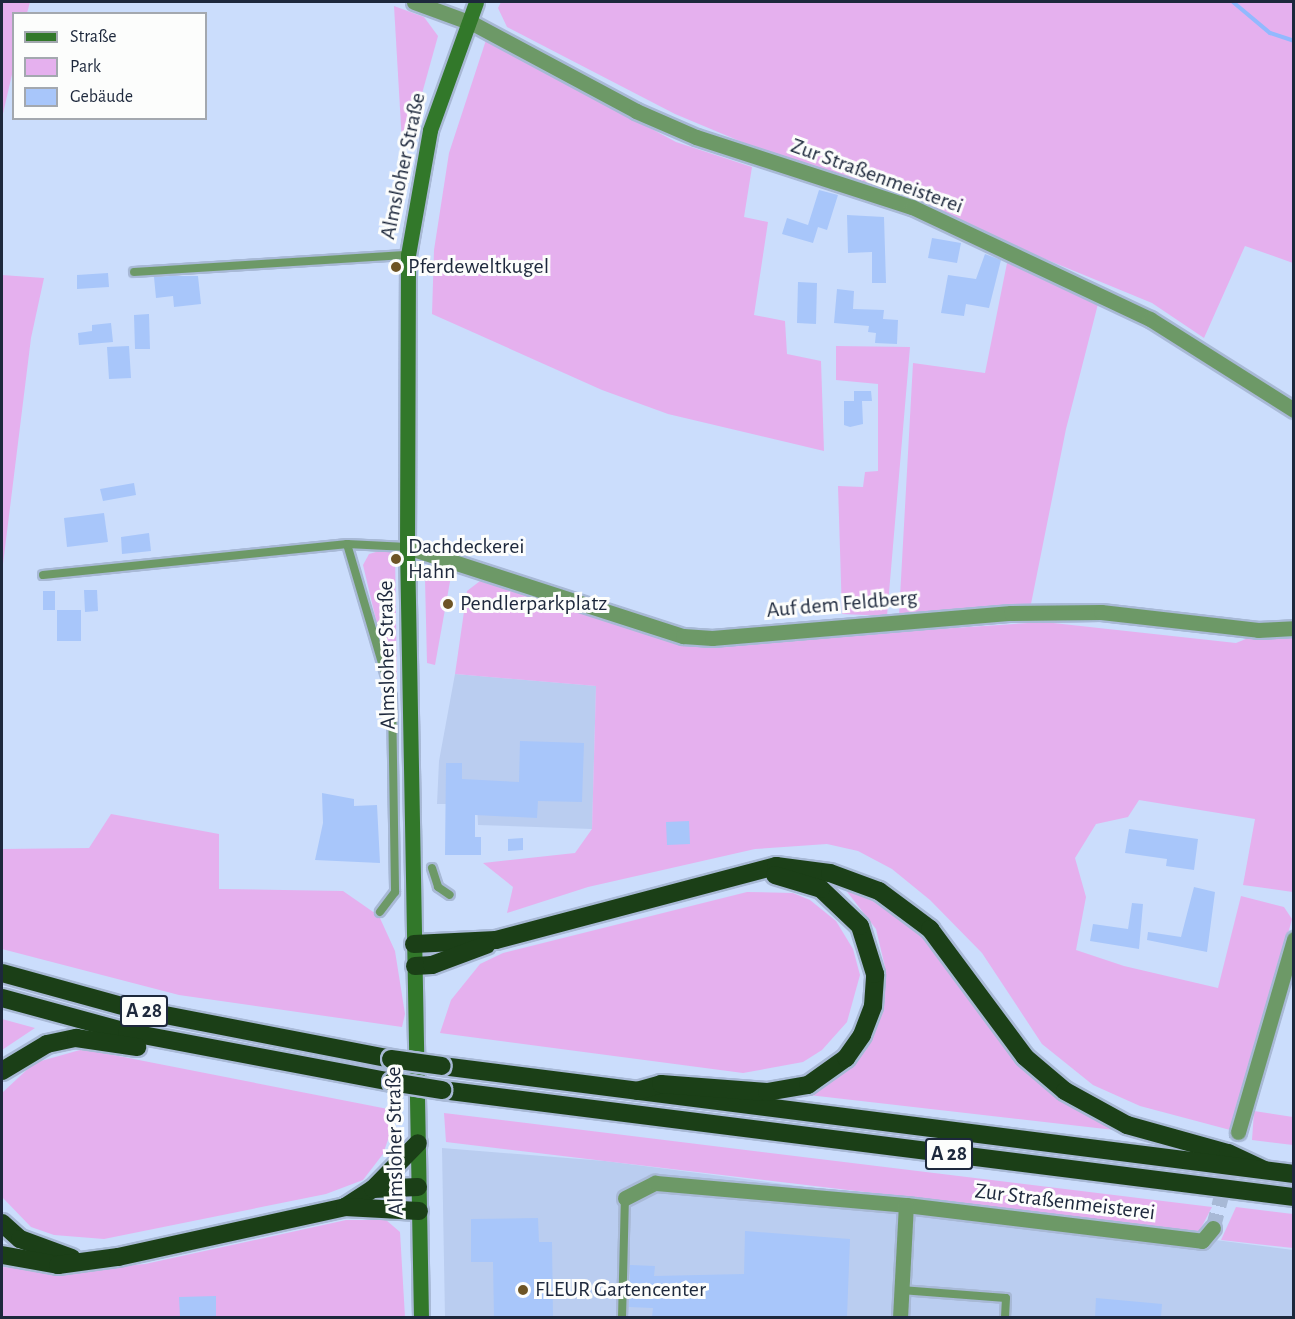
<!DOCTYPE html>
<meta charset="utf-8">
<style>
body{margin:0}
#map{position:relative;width:1295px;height:1319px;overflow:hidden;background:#cbddfc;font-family:"Alegreya Sans",sans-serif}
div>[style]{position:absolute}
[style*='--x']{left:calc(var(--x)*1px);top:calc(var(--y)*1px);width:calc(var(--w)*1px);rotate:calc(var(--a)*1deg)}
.built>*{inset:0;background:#bacdf0}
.green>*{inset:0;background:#e5b0ee}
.stream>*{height:4px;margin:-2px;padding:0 2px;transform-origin:2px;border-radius:2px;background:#92b9fe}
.building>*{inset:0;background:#a8c6fa}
.street-tunnel>*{height:15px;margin-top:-7.5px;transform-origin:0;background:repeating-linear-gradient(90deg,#a8b9d6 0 15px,transparent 0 23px)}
.roads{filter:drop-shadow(2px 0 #a8b9d6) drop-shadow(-2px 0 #a8b9d6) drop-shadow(0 2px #a8b9d6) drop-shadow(0 -2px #a8b9d6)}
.lane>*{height:8px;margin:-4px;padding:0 4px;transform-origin:4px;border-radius:4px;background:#6d9967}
.street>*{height:15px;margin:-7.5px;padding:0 7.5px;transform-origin:7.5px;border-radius:7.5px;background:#6d9967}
.secondary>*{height:15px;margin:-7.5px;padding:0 7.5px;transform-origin:7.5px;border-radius:7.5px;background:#32782a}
.highway>*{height:18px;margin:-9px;padding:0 9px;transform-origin:9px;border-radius:9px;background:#1b3f17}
.bridges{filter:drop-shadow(2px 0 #a8b9d6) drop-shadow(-2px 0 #a8b9d6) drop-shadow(0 2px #a8b9d6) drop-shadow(0 -2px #a8b9d6)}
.highway-bridge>*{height:18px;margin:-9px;padding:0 9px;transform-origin:9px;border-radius:9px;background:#1b3f17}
.dots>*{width:16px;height:16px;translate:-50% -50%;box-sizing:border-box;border:3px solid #fcfdfc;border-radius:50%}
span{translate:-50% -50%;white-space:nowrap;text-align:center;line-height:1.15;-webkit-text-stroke:6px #fcfdfc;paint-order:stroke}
.shield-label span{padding:2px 4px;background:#fcfdfc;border:2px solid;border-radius:4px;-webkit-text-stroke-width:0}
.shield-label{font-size:21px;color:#1d283c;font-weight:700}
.street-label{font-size:22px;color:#1d283c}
.poi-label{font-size:22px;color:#1d283c}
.left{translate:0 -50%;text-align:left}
.frame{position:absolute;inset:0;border:3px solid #1d283c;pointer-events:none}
.legend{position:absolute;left:12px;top:12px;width:195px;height:108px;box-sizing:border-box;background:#fcfdfc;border:2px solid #a3a8af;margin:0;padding:8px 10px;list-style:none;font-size:18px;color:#1d283c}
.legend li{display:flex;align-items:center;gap:12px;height:30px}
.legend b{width:30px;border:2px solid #a3a8af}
</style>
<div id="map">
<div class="built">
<i style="clip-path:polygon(455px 674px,596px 686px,592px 829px,478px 825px,477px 804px,437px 804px,439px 761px)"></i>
<i style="clip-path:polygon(442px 1148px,605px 1161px,1293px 1250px,1293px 1317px,445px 1317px)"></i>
</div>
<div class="green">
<i style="clip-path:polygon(2px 2px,30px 2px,27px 13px,14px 14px,13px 70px,2px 118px)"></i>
<i style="clip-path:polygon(501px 2px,1293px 2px,1293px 263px,1245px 246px,1204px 338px,1152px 303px,880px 191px,804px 168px,675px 114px,507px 27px,498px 8px)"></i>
<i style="clip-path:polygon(394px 6px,424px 17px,438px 36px,408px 144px,402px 143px)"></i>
<i style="clip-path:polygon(486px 40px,676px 142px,752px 167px,744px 217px,768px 222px,754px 315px,785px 321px,787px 354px,821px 361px,824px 451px,668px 414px,602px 390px,432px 314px,434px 250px,449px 153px)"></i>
<i style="clip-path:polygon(1008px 258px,1099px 300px,1066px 429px,1031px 604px,899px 615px,913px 363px,985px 373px)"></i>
<i style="clip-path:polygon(2px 275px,44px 278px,31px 338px,3px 564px)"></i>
<i style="clip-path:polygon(836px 346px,910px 347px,887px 616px,842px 614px,838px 486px,863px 487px,865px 472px,878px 471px,878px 384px,836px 380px)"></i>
<i style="clip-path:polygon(383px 550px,395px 553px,397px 683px,389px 675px,363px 565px,369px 554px)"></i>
<i style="clip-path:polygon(437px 569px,451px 576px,435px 665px,427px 663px,425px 579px)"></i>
<i style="clip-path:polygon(480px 581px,697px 645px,1044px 622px,1236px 643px,1258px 634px,1293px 636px,1293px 892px,1243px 885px,1255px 819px,1139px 800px,1128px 817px,1096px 824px,1075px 858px,1086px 897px,1076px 950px,1124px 966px,1218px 988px,1241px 896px,1284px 907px,1292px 919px,1234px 1131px,1140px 1106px,1093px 1085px,1042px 1044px,982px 953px,930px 900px,892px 869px,858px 851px,827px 844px,755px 849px,588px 887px,507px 913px,513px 887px,483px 863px,575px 853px,592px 829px,596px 686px,455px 674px,467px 591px)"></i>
<i style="clip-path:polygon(111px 814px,219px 834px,219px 889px,343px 891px,379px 916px,395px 951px,405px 1014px,402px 1027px,179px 995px,2px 949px,2px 849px,89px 848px)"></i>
<i style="clip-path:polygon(841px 884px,898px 912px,929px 935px,1016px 1060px,1092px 1118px,1123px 1131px,800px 1094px,835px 1080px,866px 1050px,885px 1000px,885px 967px,876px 929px)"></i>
<i style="clip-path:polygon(747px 892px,793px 893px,810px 900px,836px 921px,853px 949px,860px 975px,847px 1022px,822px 1050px,803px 1062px,743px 1073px,440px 1033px,451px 1000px,480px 964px,503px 953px)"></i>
<i style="clip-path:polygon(2px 1019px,35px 1028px,2px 1050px)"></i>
<i style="clip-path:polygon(80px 1050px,98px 1052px,398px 1111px,383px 1154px,363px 1180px,326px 1194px,104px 1239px,54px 1235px,31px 1227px,2px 1197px,2px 1093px,34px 1063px)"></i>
<i style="clip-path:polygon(1254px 1111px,1293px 1117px,1293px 1145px,1252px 1140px)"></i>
<i style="clip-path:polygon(444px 1113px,1212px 1207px,1199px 1232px,446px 1142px)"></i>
<i style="clip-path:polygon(1236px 1207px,1293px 1214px,1293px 1248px,1221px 1240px)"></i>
<i style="clip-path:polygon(346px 1220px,386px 1220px,400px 1232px,405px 1317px,2px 1317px,2px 1267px,71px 1271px,145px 1264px)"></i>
</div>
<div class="stream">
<i style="--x:1233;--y:2;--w:48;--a:40"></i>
<i style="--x:1270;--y:33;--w:25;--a:18"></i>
</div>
<div class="building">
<i style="clip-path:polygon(819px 190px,838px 195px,827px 230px,818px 227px,813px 243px,782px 234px,787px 218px,808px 225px)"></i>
<i style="clip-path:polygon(847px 215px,884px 217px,886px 283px,872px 283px,872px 252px,848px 253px)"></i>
<i style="clip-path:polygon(932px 238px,961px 243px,957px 263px,928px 258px)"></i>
<i style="clip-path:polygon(985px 254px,1001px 260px,989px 308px,966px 304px,964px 316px,941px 313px,948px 275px,976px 279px)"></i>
<i style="clip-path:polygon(108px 273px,109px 287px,77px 289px,77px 275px)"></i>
<i style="clip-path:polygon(171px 276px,198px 276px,201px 304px,174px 307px,173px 296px,156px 298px,154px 277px)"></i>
<i style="clip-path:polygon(798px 282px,817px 283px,816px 324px,797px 323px)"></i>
<i style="clip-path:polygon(837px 289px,854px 291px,853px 309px,884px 310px,883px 319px,898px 320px,897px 344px,875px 343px,876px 333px,868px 332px,869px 326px,834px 323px)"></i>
<i style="clip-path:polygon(149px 314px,150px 349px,135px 349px,134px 315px)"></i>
<i style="clip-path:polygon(111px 323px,113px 342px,79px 345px,78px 333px,92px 331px,92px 325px)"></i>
<i style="clip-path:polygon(129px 346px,131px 378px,109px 379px,107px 347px)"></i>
<i style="clip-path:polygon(854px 391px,871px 391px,872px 401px,862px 401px,863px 424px,850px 427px,844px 425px,844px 401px,854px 401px)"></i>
<i style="clip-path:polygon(134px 483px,136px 495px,103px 501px,100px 489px)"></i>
<i style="clip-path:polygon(104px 513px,108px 542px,67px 547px,64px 518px)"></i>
<i style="clip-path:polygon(149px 533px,151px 551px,122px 554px,121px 537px)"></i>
<i style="clip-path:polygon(84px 590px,97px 590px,98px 611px,85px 612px)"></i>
<i style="clip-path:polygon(43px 591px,55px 591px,55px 610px,43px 610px)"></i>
<i style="clip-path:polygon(57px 610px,81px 610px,81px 641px,57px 641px)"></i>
<i style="clip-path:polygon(520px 741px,584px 743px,582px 802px,538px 801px,537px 818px,475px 815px,475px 837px,481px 837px,481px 855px,445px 855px,446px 763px,462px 763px,462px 779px,519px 782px)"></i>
<i style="clip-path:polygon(322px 793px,354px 799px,354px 806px,377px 805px,380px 863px,315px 860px,323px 823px)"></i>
<i style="clip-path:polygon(689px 821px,690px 844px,667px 845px,666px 822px)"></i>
<i style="clip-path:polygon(1129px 829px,1198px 839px,1194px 870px,1166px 866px,1167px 859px,1125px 853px)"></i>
<i style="clip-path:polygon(523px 838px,523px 850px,508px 851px,508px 839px)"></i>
<i style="clip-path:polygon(1194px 887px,1215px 892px,1207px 952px,1147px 940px,1148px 932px,1181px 937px)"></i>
<i style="clip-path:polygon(1132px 903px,1143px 904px,1139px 949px,1090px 941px,1093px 924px,1128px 929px)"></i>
<i style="clip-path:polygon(538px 1218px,539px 1242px,552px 1242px,553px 1317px,494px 1317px,493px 1262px,471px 1262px,471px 1219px)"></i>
<i style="clip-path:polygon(745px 1231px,850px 1239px,847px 1317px,652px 1317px,653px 1308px,629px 1307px,630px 1265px,655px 1266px,654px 1276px,744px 1274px)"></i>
<i style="clip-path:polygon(216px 1296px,216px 1317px,180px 1317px,179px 1297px)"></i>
<i style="clip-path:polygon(1096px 1298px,1162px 1304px,1161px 1317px,1095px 1317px)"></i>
</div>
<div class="street-tunnel">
<i style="--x:1213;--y:1228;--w:99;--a:-75.4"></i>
</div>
<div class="roads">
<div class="lane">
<i style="--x:134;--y:272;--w:275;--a:-3.6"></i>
<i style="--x:347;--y:544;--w:159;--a:73.6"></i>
<i style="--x:392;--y:697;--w:195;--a:89.1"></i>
<i style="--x:395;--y:892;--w:25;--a:127"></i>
<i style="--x:43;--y:575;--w:306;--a:-5.8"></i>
<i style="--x:347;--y:544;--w:60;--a:2.9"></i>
<i style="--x:432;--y:868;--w:20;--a:72"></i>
<i style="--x:438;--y:887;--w:14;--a:34"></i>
<i style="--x:901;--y:1290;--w:105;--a:4.4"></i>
<i style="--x:1006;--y:1298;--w:20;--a:93"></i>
<i style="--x:622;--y:1318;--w:120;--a:-88.6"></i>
</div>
<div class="street">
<i style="--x:414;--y:2;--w:64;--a:20.1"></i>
<i style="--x:474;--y:24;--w:184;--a:28.2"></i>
<i style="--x:636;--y:111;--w:65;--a:23.4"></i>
<i style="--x:696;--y:137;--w:227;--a:18"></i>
<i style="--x:912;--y:207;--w:263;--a:25.2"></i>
<i style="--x:1150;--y:319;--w:170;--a:32.3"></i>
<i style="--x:407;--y:547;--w:290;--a:17.9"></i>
<i style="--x:683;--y:636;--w:29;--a:4"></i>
<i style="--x:712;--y:638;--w:300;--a:-4.8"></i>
<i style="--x:1011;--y:613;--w:90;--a:-0.6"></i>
<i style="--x:1101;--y:612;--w:158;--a:6.5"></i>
<i style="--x:1258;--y:630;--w:36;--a:-3"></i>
<i style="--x:1238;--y:1132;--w:201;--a:-73.8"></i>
<i style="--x:625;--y:1198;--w:34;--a:-27"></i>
<i style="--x:655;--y:1183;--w:252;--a:5"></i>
<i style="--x:906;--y:1205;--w:298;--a:6.9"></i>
<i style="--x:1202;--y:1241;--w:17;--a:-50"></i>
<i style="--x:900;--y:1318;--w:113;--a:-87"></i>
</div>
<div class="secondary">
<i style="--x:421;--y:1318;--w:771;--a:-91.04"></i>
<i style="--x:407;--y:547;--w:292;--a:-89.8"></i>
<i style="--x:408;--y:255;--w:127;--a:-80"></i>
<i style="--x:430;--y:130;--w:136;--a:-70.2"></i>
</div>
<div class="highway">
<i style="--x:414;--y:944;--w:82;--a:-2.8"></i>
<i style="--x:496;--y:940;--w:290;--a:-14.8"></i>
<i style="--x:776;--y:866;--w:54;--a:7.4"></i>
<i style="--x:830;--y:873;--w:52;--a:20.2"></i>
<i style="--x:879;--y:891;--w:64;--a:36.7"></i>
<i style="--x:930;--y:929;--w:159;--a:53.4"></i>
<i style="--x:1025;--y:1057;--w:52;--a:40.4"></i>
<i style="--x:1065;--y:1091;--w:71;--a:28.7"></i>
<i style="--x:1127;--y:1125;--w:105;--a:15.5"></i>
<i style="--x:1228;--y:1153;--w:40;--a:25"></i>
<i style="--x:415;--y:966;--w:17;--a:-3"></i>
<i style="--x:432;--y:965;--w:58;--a:-20.3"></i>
<i style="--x:2;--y:973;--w:132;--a:15.4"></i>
<i style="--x:129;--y:1008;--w:267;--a:11"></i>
<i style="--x:2;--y:998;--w:130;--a:15.2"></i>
<i style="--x:127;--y:1032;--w:270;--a:10.7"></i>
<i style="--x:442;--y:1066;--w:859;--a:7.22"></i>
<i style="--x:2;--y:1071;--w:52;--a:-31"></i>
<i style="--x:47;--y:1044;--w:30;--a:-12"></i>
<i style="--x:76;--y:1038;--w:62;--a:8.4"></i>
<i style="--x:442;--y:1090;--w:859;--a:7.16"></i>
<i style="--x:637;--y:1091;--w:25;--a:-16"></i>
<i style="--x:661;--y:1084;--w:106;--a:4.3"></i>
<i style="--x:767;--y:1092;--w:42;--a:-9.7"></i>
<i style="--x:808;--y:1085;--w:47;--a:-35.4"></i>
<i style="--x:846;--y:1058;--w:28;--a:-55"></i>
<i style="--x:862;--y:1035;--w:31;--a:-69"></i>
<i style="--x:873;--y:1006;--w:32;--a:-86"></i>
<i style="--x:875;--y:974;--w:50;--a:-107.4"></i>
<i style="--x:860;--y:926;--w:54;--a:-136.5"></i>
<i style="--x:821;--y:889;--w:48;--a:-163.1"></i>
<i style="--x:373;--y:1189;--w:45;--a:-2.5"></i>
<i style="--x:345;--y:1207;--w:33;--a:-33"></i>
<i style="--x:373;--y:1189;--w:64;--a:-45.6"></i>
<i style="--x:2;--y:1223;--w:24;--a:42"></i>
<i style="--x:20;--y:1239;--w:55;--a:20.1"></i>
<i style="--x:2;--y:1255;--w:57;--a:10.1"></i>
<i style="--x:58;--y:1265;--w:61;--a:-7.6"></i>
<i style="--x:118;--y:1257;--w:232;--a:-12.4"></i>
<i style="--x:345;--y:1207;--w:74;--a:3.1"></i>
</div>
</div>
<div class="bridges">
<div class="highway-bridge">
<i style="--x:391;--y:1059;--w:51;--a:7.8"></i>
<i style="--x:392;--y:1082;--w:51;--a:9.1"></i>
</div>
</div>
<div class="dots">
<i style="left:396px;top:267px;background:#6d5425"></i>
<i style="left:396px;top:559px;background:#6d5425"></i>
<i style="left:448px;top:604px;background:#6d5425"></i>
<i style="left:523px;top:1290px;background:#6d5425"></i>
</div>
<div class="shield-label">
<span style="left:144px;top:1011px">A 28</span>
<span style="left:949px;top:1154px">A 28</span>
</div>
<div class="street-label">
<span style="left:403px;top:166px;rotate:-78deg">Almsloher Straße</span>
<span style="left:877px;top:176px;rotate:20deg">Zur Straßenmeisterei</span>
<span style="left:842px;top:604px;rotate:-5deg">Auf dem Feldberg</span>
<span style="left:387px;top:655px;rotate:-91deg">Almsloher Straße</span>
<span style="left:395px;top:1141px;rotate:-91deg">Almsloher Straße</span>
<span style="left:1065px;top:1202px;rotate:7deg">Zur Straßenmeisterei</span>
</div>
<div class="poi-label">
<span class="left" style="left:408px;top:267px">Pferdeweltkugel</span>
<span class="left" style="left:408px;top:559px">Dachdeckerei<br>Hahn</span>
<span class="left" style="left:460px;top:604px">Pendlerparkplatz</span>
<span class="left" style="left:535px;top:1290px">FLEUR Gartencenter</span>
</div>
<div class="frame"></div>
<ul class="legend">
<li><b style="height:8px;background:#32782a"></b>Straße</li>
<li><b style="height:16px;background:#e5b0ee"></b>Park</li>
<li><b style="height:16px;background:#a8c6fa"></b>Gebäude</li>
</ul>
</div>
